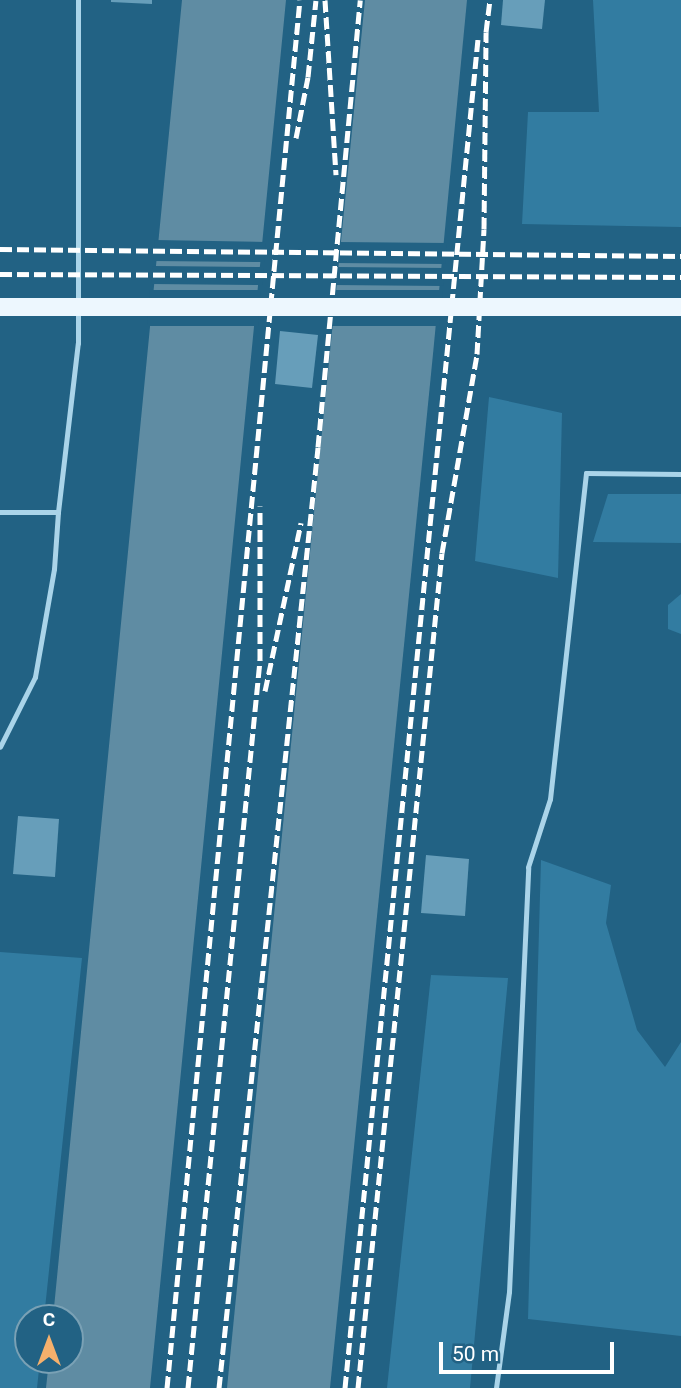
<!DOCTYPE html>
<meta charset="utf-8">
<style>
body{margin:0}
#map{position:relative;width:681px;height:1388px;overflow:hidden;background:#226284;font-family:Roboto,sans-serif}
div>[style]{position:absolute}
[style*='--x']{left:calc(var(--x)*1px);top:calc(var(--y)*1px);width:calc(var(--w)*1px);rotate:calc(var(--a)*1deg)}
.green>*{inset:0;background:#327ca1}
.water>*{inset:0;background:#5f8ca3}
.pier>*{inset:0;background:#226284}
.building>*{inset:0;background:#679eba}
.lane>*{height:5px;margin:-2.5px;padding:0 2.5px;transform-origin:2.5px;border-radius:2.5px;background:#aad4e9}
.primary>*{height:18px;margin:-9px;padding:0 9px;transform-origin:9px;border-radius:9px;background:#edf7fe}
.rail>*{height:5px;margin-top:-2.5px;transform-origin:0;background:repeating-linear-gradient(90deg,#fff 0 12px,transparent 0 17px)}
.primary-bridge>*{height:18px;margin:-9px;padding:0 9px;transform-origin:9px;border-radius:9px;background:#edf7fe}
span{translate:-50% -50%;white-space:nowrap;text-align:center;line-height:1.15;-webkit-text-stroke:7px #226284;paint-order:stroke}
.north{position:absolute;left:14px;top:1304px;width:70px;height:70px;box-sizing:border-box;background:#226284;border:2px solid #7aa1b5;border-radius:50%;rotate:0deg;font-size:19px;font-weight:700;line-height:28px;text-align:center;color:#fff}
.north::after{content:'';display:block;margin:auto;width:24px;height:32px;background:#f5b06c;clip-path:polygon(50% 0,100% 100%,50% 72%,0 100%)}
.scale{position:absolute;left:439px;top:1342px;width:175px;height:32px;box-sizing:border-box;border:4px solid #fff;border-top:0;padding-left:9px;font-size:21px;line-height:24px;white-space:nowrap;color:#fff;-webkit-text-stroke:5px #226284;paint-order:stroke}
</style>
<div id="map">
<div class="green">
<i style="clip-path:polygon(593px 0,681px 0,681px 227px,522px 224px,528px 112px,599px 112px)"></i>
<i style="clip-path:polygon(489px 397px,562px 413px,558px 578px,475px 561px)"></i>
<i style="clip-path:polygon(608px 494px,681px 494px,681px 543px,593px 542px)"></i>
<i style="clip-path:polygon(681px 594px,681px 634px,668px 629px,668px 605px)"></i>
<i style="clip-path:polygon(541px 860px,611px 885px,606px 923px,637px 1030px,665px 1067px,681px 1042px,681px 1336px,528px 1319px)"></i>
<i style="clip-path:polygon(0 952px,82px 958px,44px 1318px,28px 1318px,28px 1360px,40px 1360px,37px 1388px,0 1388px)"></i>
<i style="clip-path:polygon(431px 975px,508px 978px,470px 1388px,387px 1388px)"></i>
</div>
<div class="water">
<i style="clip-path:polygon(182px 0,286px 0,150px 1388px,46px 1388px,49px 1360px,70px 1360px,70px 1318px,53px 1318px)"></i>
<i style="clip-path:polygon(365px 0,467px 0,433px 354px,330px 1388px,227px 1388px)"></i>
</div>
<div class="pier">
<i style="clip-path:polygon(155px 240px,266px 242px,264px 262px,153px 261px)"></i>
<i style="clip-path:polygon(338px 242px,447px 243px,445px 264px,336px 263px)"></i>
<i style="clip-path:polygon(153px 266px,264px 267px,262px 285px,151px 284px)"></i>
<i style="clip-path:polygon(336px 267px,445px 268px,443px 286px,334px 285px)"></i>
<i style="clip-path:polygon(150px 290px,261px 290px,258px 326px,147px 326px)"></i>
<i style="clip-path:polygon(334px 290px,443px 290px,439px 326px,330px 326px)"></i>
</div>
<div class="building">
<i style="clip-path:polygon(111px 0,152px 0,152px 4px,111px 2px)"></i>
<i style="clip-path:polygon(503px 0,545px 0,542px 29px,501px 25px)"></i>
<i style="clip-path:polygon(280px 331px,318px 335px,312px 388px,275px 384px)"></i>
<i style="clip-path:polygon(18px 816px,59px 819px,55px 877px,13px 874px)"></i>
<i style="clip-path:polygon(426px 855px,469px 859px,465px 916px,421px 913px)"></i>
</div>
<div class="lane">
<i style="--x:0;--y:512;--w:58;--a:0"></i>
<i style="--x:58;--y:512;--w:57;--a:94"></i>
<i style="--x:54;--y:569;--w:110;--a:100"></i>
<i style="--x:35;--y:677;--w:78;--a:116.6"></i>
<i style="--x:58;--y:512;--w:170;--a:-83.3"></i>
<i style="--x:78;--y:343;--w:343;--a:-90"></i>
<i style="--x:496;--y:1388;--w:97;--a:-82.3"></i>
<i style="--x:509;--y:1292;--w:425;--a:-87.4"></i>
<i style="--x:528;--y:867;--w:71;--a:-72.1"></i>
<i style="--x:550;--y:799;--w:328;--a:-83.7"></i>
<i style="--x:586;--y:473;--w:95;--a:0.6"></i>
</div>
<div class="primary">
<i style="--x:653;--y:307;--w:28;--a:0"></i>
</div>
<div class="rail">
<i style="--x:325;--y:0;--w:175;--a:86.4"></i>
<i style="--x:296;--y:138;--w:62;--a:-78.9"></i>
<i style="--x:308;--y:77;--w:77;--a:-84.1"></i>
<i style="--x:0;--y:249;--w:681;--a:0.59"></i>
<i style="--x:0;--y:274;--w:681;--a:0.25"></i>
<i style="--x:265;--y:691;--w:172;--a:-77.9"></i>
<i style="--x:167;--y:1388;--w:1394;--a:-84.53"></i>
<i style="--x:188;--y:1388;--w:732;--a:-84.35"></i>
<i style="--x:260;--y:660;--w:154;--a:-90"></i>
<i style="--x:219;--y:1388;--w:946;--a:-83.99"></i>
<i style="--x:318;--y:447;--w:449;--a:-84.6"></i>
<i style="--x:345;--y:1388;--w:1355;--a:-84.37"></i>
<i style="--x:358;--y:1388;--w:839;--a:-84.26"></i>
<i style="--x:442;--y:553;--w:202;--a:-80"></i>
<i style="--x:477;--y:354;--w:125;--a:-86.8"></i>
<i style="--x:484;--y:229;--w:197;--a:-89.4"></i>
<i style="--x:486;--y:32;--w:32;--a:-83"></i>
</div>
<div class="primary-bridge">
<i style="--x:0;--y:307;--w:653;--a:0"></i>
</div>
<div class="north">С</div>
<div class="scale">50 m</div>
</div>
